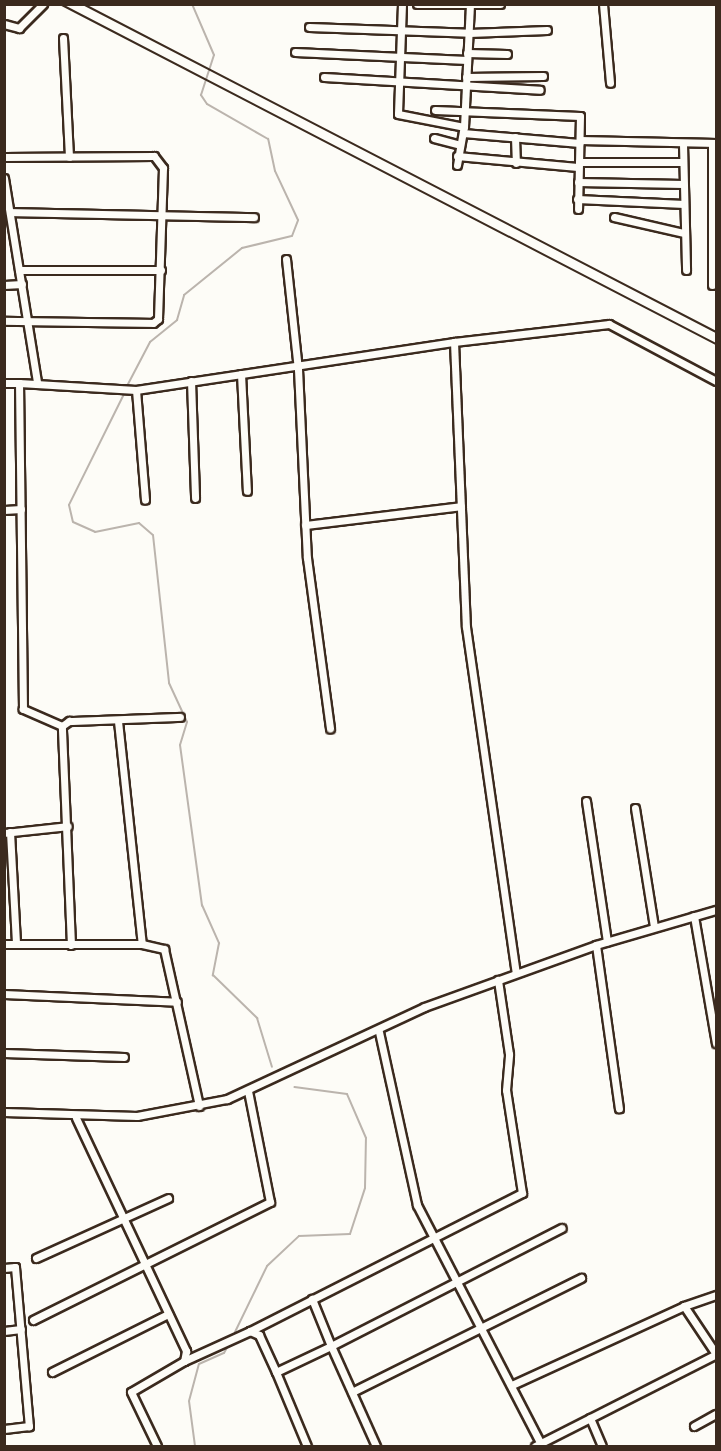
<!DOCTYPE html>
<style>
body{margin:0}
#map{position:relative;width:721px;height:1451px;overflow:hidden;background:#fdfcf7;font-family:"Balsamiq Sans",sans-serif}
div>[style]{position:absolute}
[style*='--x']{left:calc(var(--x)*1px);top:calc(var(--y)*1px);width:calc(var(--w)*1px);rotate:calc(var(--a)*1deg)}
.stream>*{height:2px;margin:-1px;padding:0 1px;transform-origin:1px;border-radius:1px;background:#bbb4ad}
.roads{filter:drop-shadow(2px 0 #3b2a1e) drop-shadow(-2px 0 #3b2a1e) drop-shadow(0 2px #3b2a1e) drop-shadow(0 -2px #3b2a1e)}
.street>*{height:7px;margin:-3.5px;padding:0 3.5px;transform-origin:3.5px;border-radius:3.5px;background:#fdfcf7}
.rail>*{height:2px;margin:-1px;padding:0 1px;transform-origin:1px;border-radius:1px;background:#3b2a1e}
span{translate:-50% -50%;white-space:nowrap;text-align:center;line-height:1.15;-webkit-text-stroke:4.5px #fdfcf7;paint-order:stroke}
.frame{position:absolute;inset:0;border:6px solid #3b2a1e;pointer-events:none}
</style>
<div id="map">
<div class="stream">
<i style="--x:127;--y:386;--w:50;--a:-62.4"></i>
<i style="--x:150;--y:342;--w:35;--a:-39"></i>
<i style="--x:177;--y:320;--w:26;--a:-74"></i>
<i style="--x:184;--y:295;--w:75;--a:-39"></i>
<i style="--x:242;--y:248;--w:51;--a:-13.5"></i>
<i style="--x:292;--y:236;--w:17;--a:-69"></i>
<i style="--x:298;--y:220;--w:54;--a:-115.1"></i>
<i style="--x:275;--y:171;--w:33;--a:-102"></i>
<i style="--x:268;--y:139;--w:70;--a:-150.2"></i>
<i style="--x:207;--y:104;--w:11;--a:-124"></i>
<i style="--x:201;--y:95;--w:42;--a:-72"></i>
<i style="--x:214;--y:55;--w:56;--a:-113.3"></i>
<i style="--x:125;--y:392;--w:126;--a:116.4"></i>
<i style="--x:69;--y:505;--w:17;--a:77"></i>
<i style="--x:73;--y:522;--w:24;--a:24"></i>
<i style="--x:95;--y:532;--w:45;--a:-11.6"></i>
<i style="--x:139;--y:523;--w:18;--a:41"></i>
<i style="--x:153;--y:535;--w:149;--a:83.8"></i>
<i style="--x:169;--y:683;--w:43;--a:65.2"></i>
<i style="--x:187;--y:722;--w:24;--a:107"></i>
<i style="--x:180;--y:745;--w:162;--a:82.2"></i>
<i style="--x:202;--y:905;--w:42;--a:65.9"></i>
<i style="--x:219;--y:943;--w:33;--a:101"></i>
<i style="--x:213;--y:975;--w:62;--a:44.3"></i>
<i style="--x:257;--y:1018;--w:51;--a:73"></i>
<i style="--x:235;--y:1332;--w:73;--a:-64.1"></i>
<i style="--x:267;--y:1266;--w:44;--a:-43.2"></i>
<i style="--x:299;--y:1236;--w:51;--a:-2.2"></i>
<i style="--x:350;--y:1234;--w:48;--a:-71.9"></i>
<i style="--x:365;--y:1188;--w:50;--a:-88.9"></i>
<i style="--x:366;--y:1138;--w:48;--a:-113.4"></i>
<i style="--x:347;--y:1094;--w:53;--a:-172.5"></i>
<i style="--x:195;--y:1446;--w:45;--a:-97.6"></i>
<i style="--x:189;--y:1401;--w:38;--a:-75"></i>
<i style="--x:199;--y:1364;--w:27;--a:-24"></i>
<i style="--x:224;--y:1353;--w:10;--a:-61"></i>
</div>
<div class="roads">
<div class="street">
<i style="--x:402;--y:4;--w:110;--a:92.1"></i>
<i style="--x:398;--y:114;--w:67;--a:11.1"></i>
<i style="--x:417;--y:4;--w:83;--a:0"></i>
<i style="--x:603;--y:4;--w:79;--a:84.9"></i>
<i style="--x:4;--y:24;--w:16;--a:15"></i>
<i style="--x:19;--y:28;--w:34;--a:-45"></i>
<i style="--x:309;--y:27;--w:160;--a:2.1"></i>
<i style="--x:469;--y:33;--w:78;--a:-2.2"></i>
<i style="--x:63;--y:38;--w:119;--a:87.1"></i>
<i style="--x:295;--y:52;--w:172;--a:2.7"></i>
<i style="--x:467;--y:53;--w:40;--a:1.4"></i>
<i style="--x:324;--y:77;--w:216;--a:3.4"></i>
<i style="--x:466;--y:77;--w:77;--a:-0.7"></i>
<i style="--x:435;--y:110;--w:145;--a:2.4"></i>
<i style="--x:580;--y:116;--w:93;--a:91.2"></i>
<i style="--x:463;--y:133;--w:117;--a:4.9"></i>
<i style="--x:515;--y:137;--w:26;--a:88"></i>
<i style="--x:434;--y:138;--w:27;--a:15"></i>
<i style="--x:580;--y:140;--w:136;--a:1.3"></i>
<i style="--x:712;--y:143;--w:142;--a:90"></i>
<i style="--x:683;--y:144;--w:126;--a:88.6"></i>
<i style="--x:457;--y:156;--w:121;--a:5.2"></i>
<i style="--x:4;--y:157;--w:150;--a:-0.4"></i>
<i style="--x:154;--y:156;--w:15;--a:53"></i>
<i style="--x:163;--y:168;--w:151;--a:91.9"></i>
<i style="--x:158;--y:319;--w:6;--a:141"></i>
<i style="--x:153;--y:323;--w:149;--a:-179.2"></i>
<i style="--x:579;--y:162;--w:104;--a:0"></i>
<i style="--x:457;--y:165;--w:39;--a:-80"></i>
<i style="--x:464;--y:127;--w:121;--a:-87.2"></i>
<i style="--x:4;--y:178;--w:207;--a:80.8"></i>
<i style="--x:578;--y:182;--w:105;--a:1.1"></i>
<i style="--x:577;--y:199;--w:107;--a:2.7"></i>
<i style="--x:10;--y:212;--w:244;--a:1.2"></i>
<i style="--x:614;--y:217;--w:72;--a:12.9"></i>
<i style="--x:286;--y:259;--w:111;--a:83.8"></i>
<i style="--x:298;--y:369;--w:189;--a:87.3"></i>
<i style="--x:307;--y:558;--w:172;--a:82.3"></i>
<i style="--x:19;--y:270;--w:142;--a:0"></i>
<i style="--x:4;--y:285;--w:18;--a:-3"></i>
<i style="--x:454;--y:342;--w:156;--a:-6.6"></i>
<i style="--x:609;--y:324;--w:121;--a:28"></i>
<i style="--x:241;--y:374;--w:117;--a:87.1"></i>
<i style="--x:191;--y:381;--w:117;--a:88"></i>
<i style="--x:4;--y:383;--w:15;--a:0"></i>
<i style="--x:136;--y:390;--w:110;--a:85.3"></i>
<i style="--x:4;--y:510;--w:17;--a:-3"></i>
<i style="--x:305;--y:525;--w:157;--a:-6.9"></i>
<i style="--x:118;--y:721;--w:224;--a:83.9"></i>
<i style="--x:62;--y:726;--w:43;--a:-156.4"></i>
<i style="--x:23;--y:709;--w:326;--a:-90.7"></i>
<i style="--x:19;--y:383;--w:117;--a:3.4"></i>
<i style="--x:136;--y:390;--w:322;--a:-8.6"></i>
<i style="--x:454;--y:342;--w:285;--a:87.6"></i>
<i style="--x:466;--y:627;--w:349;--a:81.8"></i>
<i style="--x:586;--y:801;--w:142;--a:81.5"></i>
<i style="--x:635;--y:808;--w:120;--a:80.9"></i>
<i style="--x:10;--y:832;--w:112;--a:86.9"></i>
<i style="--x:4;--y:833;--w:64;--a:-6.2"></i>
<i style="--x:694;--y:916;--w:129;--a:80.2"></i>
<i style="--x:4;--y:944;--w:138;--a:0"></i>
<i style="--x:142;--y:944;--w:23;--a:13"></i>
<i style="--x:164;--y:949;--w:161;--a:77.4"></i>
<i style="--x:71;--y:945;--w:219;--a:-92.4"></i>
<i style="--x:62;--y:726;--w:9;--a:-36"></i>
<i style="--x:69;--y:721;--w:111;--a:-2.1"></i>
<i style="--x:596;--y:945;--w:165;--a:82"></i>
<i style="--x:4;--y:994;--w:173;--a:2.6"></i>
<i style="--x:379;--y:1032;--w:177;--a:77.6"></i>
<i style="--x:417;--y:1205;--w:271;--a:62.6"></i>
<i style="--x:4;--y:1053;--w:120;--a:1.9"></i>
<i style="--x:4;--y:1112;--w:133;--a:1.7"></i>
<i style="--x:137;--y:1116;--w:92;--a:-10.7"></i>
<i style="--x:227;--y:1099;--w:217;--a:-25"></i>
<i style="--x:424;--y:1007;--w:183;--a:-19.8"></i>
<i style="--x:596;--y:945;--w:125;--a:-16.3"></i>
<i style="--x:76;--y:1118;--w:258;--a:64.7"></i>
<i style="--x:186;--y:1351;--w:10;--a:101"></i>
<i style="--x:184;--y:1361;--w:61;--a:149.7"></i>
<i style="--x:131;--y:1392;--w:60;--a:64.3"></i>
<i style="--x:36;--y:1258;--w:145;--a:-24.4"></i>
<i style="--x:4;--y:1268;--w:11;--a:-5"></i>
<i style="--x:15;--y:1267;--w:160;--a:85"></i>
<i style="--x:29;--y:1426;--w:25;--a:173"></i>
<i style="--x:684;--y:1306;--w:34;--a:-19"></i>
<i style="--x:33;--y:1320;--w:265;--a:-26.5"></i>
<i style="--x:270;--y:1202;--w:113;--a:-101.2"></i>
<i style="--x:4;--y:1331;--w:17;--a:-7"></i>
<i style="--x:250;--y:1331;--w:305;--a:-26.9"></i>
<i style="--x:522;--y:1193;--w:104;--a:-98.8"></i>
<i style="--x:506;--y:1090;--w:36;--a:-85"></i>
<i style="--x:509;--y:1054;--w:75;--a:-98.5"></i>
<i style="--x:184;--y:1361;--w:72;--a:-24.4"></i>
<i style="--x:250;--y:1331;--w:10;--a:24"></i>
<i style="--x:259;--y:1335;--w:41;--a:65.3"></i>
<i style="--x:276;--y:1372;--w:61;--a:-25.3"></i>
<i style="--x:331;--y:1346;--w:51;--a:-112"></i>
<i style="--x:52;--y:1372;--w:130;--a:-26.6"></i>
<i style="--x:276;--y:1372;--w:80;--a:67.3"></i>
<i style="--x:514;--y:1384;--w:187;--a:-24.6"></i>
<i style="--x:684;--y:1306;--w:58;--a:56.3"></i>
<i style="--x:352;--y:1392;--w:256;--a:-26.5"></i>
<i style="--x:590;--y:1418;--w:30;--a:67"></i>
<i style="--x:694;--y:1426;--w:25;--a:-29"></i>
<i style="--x:376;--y:1446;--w:110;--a:-114.2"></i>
<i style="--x:331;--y:1346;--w:259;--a:-27.1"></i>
<i style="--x:535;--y:1446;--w:203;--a:-26.9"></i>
</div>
</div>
<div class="rail">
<i style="--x:60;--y:4;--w:739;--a:27.4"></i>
<i style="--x:83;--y:4;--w:713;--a:27.39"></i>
</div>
<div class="frame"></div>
</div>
